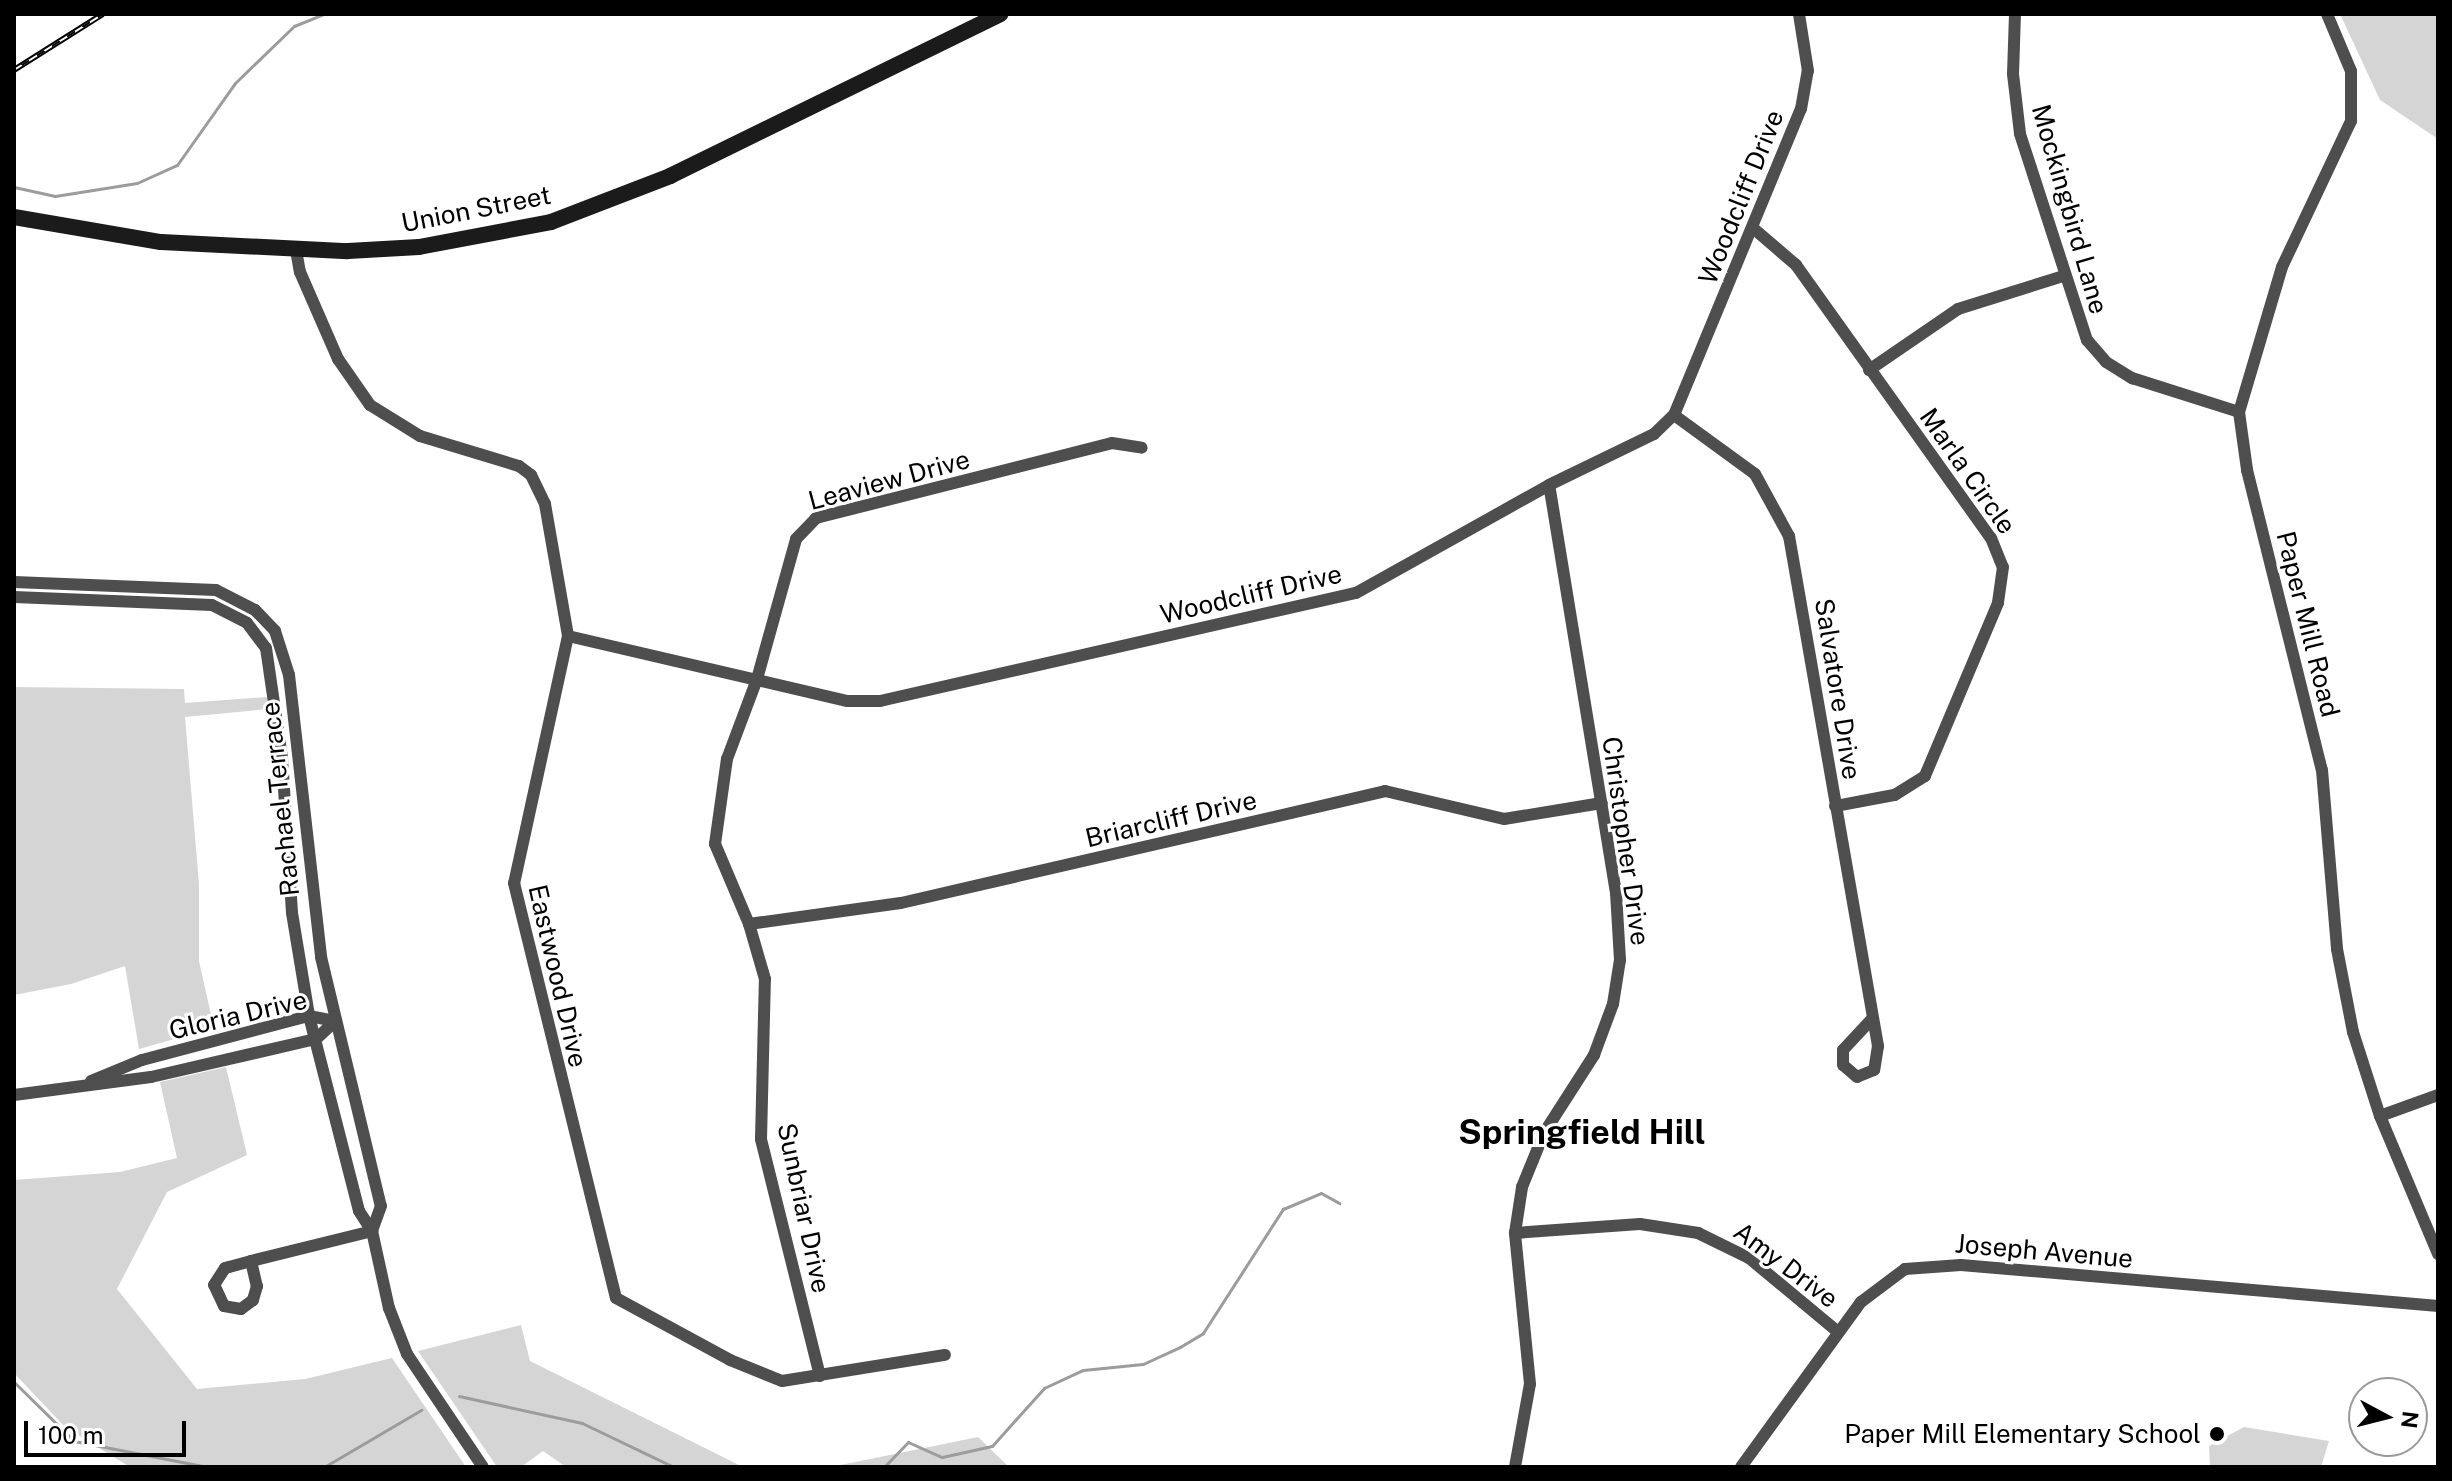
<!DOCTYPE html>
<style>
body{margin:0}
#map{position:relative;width:2452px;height:1481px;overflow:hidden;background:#fff;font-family:"Public Sans",sans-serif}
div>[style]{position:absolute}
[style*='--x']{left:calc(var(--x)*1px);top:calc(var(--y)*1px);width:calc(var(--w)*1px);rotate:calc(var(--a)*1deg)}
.green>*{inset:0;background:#d5d5d5}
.stream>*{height:3px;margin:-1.5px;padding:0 1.5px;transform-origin:1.5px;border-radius:1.5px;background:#9c9c9c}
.minor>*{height:12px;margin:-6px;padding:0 6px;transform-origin:6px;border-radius:6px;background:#4e4e4e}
.secondary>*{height:16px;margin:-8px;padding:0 8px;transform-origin:8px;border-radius:8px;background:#1b1b1b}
.rail>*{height:6px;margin-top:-3px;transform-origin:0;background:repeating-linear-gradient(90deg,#fff 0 9px,#000 0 18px);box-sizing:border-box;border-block:2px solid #000}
.dots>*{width:22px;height:22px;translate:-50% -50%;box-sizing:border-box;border:4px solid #fff;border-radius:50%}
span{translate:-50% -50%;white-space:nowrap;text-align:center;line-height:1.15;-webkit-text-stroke:6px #fff;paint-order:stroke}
.street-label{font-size:26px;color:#000}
.poi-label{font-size:26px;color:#000}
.right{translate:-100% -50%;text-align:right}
.district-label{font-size:34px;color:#000;font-weight:700}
.frame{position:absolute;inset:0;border:16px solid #000;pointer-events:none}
.north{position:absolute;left:2348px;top:1377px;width:80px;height:80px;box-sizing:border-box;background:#fff;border:2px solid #999;border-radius:50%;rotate:97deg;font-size:22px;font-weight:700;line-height:32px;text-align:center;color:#000}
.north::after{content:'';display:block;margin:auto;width:28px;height:36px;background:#000;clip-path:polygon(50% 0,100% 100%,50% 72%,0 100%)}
.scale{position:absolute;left:24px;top:1421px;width:162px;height:36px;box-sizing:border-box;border:4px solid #000;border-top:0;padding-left:10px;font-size:24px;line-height:28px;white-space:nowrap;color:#000;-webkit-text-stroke:6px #fff;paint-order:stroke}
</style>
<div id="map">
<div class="green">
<i style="clip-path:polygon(2340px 14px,2438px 14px,2438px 139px,2380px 100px)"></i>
<i style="clip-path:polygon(14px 687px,184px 689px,185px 703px,267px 697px,268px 709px,185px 717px,199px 884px,199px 961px,214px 1028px,139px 1049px,125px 966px,71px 984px,14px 995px)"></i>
<i style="clip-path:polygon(226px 1067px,247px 1155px,167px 1192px,117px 1289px,197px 1389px,305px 1379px,392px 1358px,466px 1467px,130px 1467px,65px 1427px,14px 1373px,14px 1180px,120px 1172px,177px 1158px,160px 1082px)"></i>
<i style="clip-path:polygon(521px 1325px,530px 1361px,743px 1467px,566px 1467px,543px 1451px,521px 1467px,497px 1467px,418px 1351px)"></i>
<i style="clip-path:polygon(2244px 1427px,2329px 1441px,2321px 1467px,2210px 1467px,2209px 1446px)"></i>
<i style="clip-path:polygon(978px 1437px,1009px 1467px,830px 1467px,870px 1459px)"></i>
</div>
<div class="stream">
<i style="--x:14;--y:187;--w:42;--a:12.4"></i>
<i style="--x:55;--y:196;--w:83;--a:-9"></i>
<i style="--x:137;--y:183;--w:44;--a:-24.2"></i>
<i style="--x:177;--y:165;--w:100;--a:-54.7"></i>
<i style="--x:235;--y:83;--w:82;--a:-44"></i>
<i style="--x:294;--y:26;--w:31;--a:-22"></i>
<i style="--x:14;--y:1382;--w:84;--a:44.5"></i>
<i style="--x:74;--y:1441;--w:136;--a:11"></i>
<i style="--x:459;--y:1396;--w:126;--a:12.4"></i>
<i style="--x:582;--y:1423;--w:102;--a:25.6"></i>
<i style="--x:324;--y:1467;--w:113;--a:-30.4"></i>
<i style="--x:884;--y:1467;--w:35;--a:-46"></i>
<i style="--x:908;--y:1442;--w:37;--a:24"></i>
<i style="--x:942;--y:1457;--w:51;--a:-12.4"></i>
<i style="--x:992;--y:1446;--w:78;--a:-48.1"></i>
<i style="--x:1044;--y:1388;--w:43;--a:-24.8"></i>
<i style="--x:1083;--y:1370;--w:60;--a:-5.7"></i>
<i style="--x:1143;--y:1364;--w:41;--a:-24.7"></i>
<i style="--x:1180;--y:1347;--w:27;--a:-31"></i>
<i style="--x:1203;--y:1333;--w:148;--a:-57.2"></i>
<i style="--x:1283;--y:1209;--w:41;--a:-22.8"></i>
<i style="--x:1321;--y:1193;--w:21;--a:29"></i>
</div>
<div class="minor">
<i style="--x:2015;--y:14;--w:60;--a:91.9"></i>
<i style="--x:2013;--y:74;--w:60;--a:83.3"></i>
<i style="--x:2020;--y:134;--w:217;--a:72"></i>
<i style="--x:2087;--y:340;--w:29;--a:49"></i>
<i style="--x:2106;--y:362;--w:31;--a:32"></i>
<i style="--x:2132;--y:378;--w:112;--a:17.6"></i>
<i style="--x:2327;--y:14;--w:62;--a:67.2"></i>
<i style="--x:2351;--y:71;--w:50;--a:90"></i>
<i style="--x:2351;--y:121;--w:161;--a:115.3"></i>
<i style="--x:2282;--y:267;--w:151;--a:106.5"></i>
<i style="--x:2239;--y:412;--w:59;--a:82.1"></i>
<i style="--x:2247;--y:470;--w:309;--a:76"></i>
<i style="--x:2322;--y:770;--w:180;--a:85.2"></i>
<i style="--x:2337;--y:949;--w:85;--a:79.1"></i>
<i style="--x:2353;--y:1032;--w:88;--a:72.2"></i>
<i style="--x:2380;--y:1116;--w:150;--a:67.2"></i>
<i style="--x:1753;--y:228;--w:57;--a:40.7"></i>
<i style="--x:1796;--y:265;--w:335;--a:54.5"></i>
<i style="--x:1991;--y:538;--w:31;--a:68"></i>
<i style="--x:2003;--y:567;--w:36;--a:98"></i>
<i style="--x:1998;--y:603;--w:188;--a:112.9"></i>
<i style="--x:1925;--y:776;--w:36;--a:148"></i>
<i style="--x:1894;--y:795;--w:60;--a:169.4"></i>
<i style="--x:296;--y:250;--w:22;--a:80"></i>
<i style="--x:300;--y:272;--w:95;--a:66.4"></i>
<i style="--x:338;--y:359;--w:56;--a:55.2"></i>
<i style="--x:370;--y:405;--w:59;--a:31.8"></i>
<i style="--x:420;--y:436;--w:103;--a:16.9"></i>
<i style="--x:519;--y:466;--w:15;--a:37"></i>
<i style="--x:531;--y:475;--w:32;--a:64"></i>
<i style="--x:545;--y:504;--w:134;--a:80.1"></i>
<i style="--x:568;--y:636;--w:253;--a:102.3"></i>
<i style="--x:514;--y:883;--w:427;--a:76.2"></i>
<i style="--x:616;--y:1298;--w:130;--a:28.5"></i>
<i style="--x:730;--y:1360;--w:56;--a:22"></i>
<i style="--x:782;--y:1381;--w:165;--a:-9.1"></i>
<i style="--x:1869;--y:370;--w:108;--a:-34.4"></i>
<i style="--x:1958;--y:309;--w:110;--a:-17.4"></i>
<i style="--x:1674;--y:415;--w:100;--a:36.1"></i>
<i style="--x:1755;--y:474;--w:71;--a:61.3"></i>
<i style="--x:1789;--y:536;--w:518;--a:80.1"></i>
<i style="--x:1878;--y:1046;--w:24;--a:99"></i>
<i style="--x:1874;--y:1070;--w:18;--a:158"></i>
<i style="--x:1857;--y:1077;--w:18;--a:-139"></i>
<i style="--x:1843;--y:1065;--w:15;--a:-90"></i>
<i style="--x:1843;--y:1050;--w:41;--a:-47"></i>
<i style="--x:14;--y:582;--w:202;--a:2.3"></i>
<i style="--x:216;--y:590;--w:44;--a:27.1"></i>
<i style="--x:255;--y:610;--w:29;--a:46"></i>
<i style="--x:275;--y:631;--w:46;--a:72.3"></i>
<i style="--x:289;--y:675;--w:284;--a:83.5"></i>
<i style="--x:321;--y:957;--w:256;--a:76.5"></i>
<i style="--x:381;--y:1206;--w:27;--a:110"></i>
<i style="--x:14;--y:597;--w:198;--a:2.3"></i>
<i style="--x:212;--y:605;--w:39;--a:27"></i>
<i style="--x:247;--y:623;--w:31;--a:53"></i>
<i style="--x:266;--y:648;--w:111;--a:81.7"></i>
<i style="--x:282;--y:758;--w:155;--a:86.3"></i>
<i style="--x:292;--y:913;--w:104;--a:80.6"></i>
<i style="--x:309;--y:1016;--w:201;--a:75.6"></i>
<i style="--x:359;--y:1211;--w:24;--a:57"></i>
<i style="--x:372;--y:1231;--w:79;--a:77.6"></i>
<i style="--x:389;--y:1308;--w:49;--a:68.6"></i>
<i style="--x:407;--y:1354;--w:136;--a:56.1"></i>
<i style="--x:568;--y:636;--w:287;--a:13.1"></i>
<i style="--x:848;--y:701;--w:32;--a:0"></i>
<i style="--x:880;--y:701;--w:488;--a:-12.8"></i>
<i style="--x:1356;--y:593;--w:221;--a:-29.2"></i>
<i style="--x:1549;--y:485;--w:117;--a:-25.9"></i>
<i style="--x:1654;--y:434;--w:28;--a:-44"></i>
<i style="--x:1674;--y:415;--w:331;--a:-67.5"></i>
<i style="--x:1801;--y:109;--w:39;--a:-80"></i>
<i style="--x:1808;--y:71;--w:58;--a:-99"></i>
<i style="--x:749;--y:924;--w:153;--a:-7.9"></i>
<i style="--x:901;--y:903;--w:497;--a:-13"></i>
<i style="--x:1385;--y:791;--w:122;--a:13.2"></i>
<i style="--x:1504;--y:819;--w:99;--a:-9.3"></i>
<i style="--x:91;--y:1081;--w:55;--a:-22.4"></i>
<i style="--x:142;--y:1060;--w:173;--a:-14.8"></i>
<i style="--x:309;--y:1016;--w:26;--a:11"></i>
<i style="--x:14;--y:1095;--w:138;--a:-7.5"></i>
<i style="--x:151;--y:1077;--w:169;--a:-13"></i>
<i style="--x:316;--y:1039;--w:26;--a:-43"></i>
<i style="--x:2380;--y:1116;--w:62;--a:-19.9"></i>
<i style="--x:1515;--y:1233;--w:125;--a:-4.1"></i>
<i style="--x:1640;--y:1224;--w:59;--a:8.8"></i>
<i style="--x:1698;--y:1233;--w:57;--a:26.1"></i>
<i style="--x:1749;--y:1258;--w:116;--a:39.7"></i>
<i style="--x:251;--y:1261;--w:26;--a:77"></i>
<i style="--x:257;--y:1286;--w:15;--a:106"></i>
<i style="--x:253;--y:1300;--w:15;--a:143"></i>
<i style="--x:241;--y:1309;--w:17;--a:-170"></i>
<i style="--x:224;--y:1306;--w:23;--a:-115"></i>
<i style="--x:214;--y:1285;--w:20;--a:-57"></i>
<i style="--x:225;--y:1268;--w:4;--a:-14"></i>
<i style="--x:229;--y:1267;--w:23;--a:-15"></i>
<i style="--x:251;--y:1261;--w:125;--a:-13.9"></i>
<i style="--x:820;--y:1376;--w:244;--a:-104"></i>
<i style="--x:761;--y:1139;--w:160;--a:-88.6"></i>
<i style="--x:765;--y:979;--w:57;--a:-106.2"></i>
<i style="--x:749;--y:924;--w:87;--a:-113"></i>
<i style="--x:715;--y:844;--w:86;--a:-82"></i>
<i style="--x:727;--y:759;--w:85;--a:-69.4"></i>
<i style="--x:757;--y:679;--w:145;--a:-74.4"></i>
<i style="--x:796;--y:539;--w:29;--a:-46"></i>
<i style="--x:816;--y:518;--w:305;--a:-14.2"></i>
<i style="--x:1112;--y:443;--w:30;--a:9"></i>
<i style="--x:1515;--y:1467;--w:84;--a:-79.8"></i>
<i style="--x:1530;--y:1384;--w:152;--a:-95.7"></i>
<i style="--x:1515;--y:1233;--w:47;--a:-81.3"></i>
<i style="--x:1522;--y:1187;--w:58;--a:-67.8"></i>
<i style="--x:1544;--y:1133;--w:93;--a:-57.3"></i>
<i style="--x:1594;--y:1055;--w:54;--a:-69.6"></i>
<i style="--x:1613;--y:1004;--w:45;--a:-81"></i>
<i style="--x:1620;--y:960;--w:67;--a:-93.4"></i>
<i style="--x:1616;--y:893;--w:413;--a:-99.3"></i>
<i style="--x:1741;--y:1467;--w:204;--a:-54"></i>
<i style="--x:1861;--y:1302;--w:55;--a:-36.9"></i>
<i style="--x:1905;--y:1269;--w:56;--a:-4.1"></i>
<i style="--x:1961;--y:1265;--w:479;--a:4.9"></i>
</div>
<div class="secondary">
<i style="--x:14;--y:217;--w:149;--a:9.7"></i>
<i style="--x:161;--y:242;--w:187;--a:2.8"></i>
<i style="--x:348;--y:251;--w:71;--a:-3.2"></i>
<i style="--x:419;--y:247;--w:134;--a:-10.7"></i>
<i style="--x:551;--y:222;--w:128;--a:-21.1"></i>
<i style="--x:670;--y:176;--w:368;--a:-26.1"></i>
</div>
<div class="rail">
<i style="--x:14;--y:70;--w:105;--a:-32.2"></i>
</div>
<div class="dots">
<i style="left:2217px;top:1434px;background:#000"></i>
</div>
<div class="street-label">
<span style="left:1741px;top:197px;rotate:-68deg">Woodcliff Drive</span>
<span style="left:476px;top:209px;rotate:-11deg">Union Street</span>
<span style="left:2070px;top:209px;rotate:74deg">Mockingbird Lane</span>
<span style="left:1968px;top:471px;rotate:55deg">Marla Circle</span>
<span style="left:889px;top:480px;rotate:-15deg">Leaview Drive</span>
<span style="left:1251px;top:594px;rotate:-13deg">Woodcliff Drive</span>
<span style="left:2308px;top:624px;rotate:76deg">Paper Mill Road</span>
<span style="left:1838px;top:689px;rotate:81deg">Salvatore Drive</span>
<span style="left:280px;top:799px;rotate:-96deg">Rachael Terrace</span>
<span style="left:1171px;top:819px;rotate:-13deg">Briarcliff Drive</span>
<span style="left:1626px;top:841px;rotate:82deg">Christopher Drive</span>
<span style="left:558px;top:976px;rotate:77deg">Eastwood Drive</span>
<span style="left:238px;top:1015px;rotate:-13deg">Gloria Drive</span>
<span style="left:804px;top:1208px;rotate:78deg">Sunbriar Drive</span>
<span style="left:2044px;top:1251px;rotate:5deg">Joseph Avenue</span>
<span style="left:1786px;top:1265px;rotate:37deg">Amy Drive</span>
</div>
<div class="poi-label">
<span class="right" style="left:2201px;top:1434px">Paper Mill Elementary School</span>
</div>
<div class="district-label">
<span style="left:1582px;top:1133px">Springfield Hill</span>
</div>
<div class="frame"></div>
<div class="north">N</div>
<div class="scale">100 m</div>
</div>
